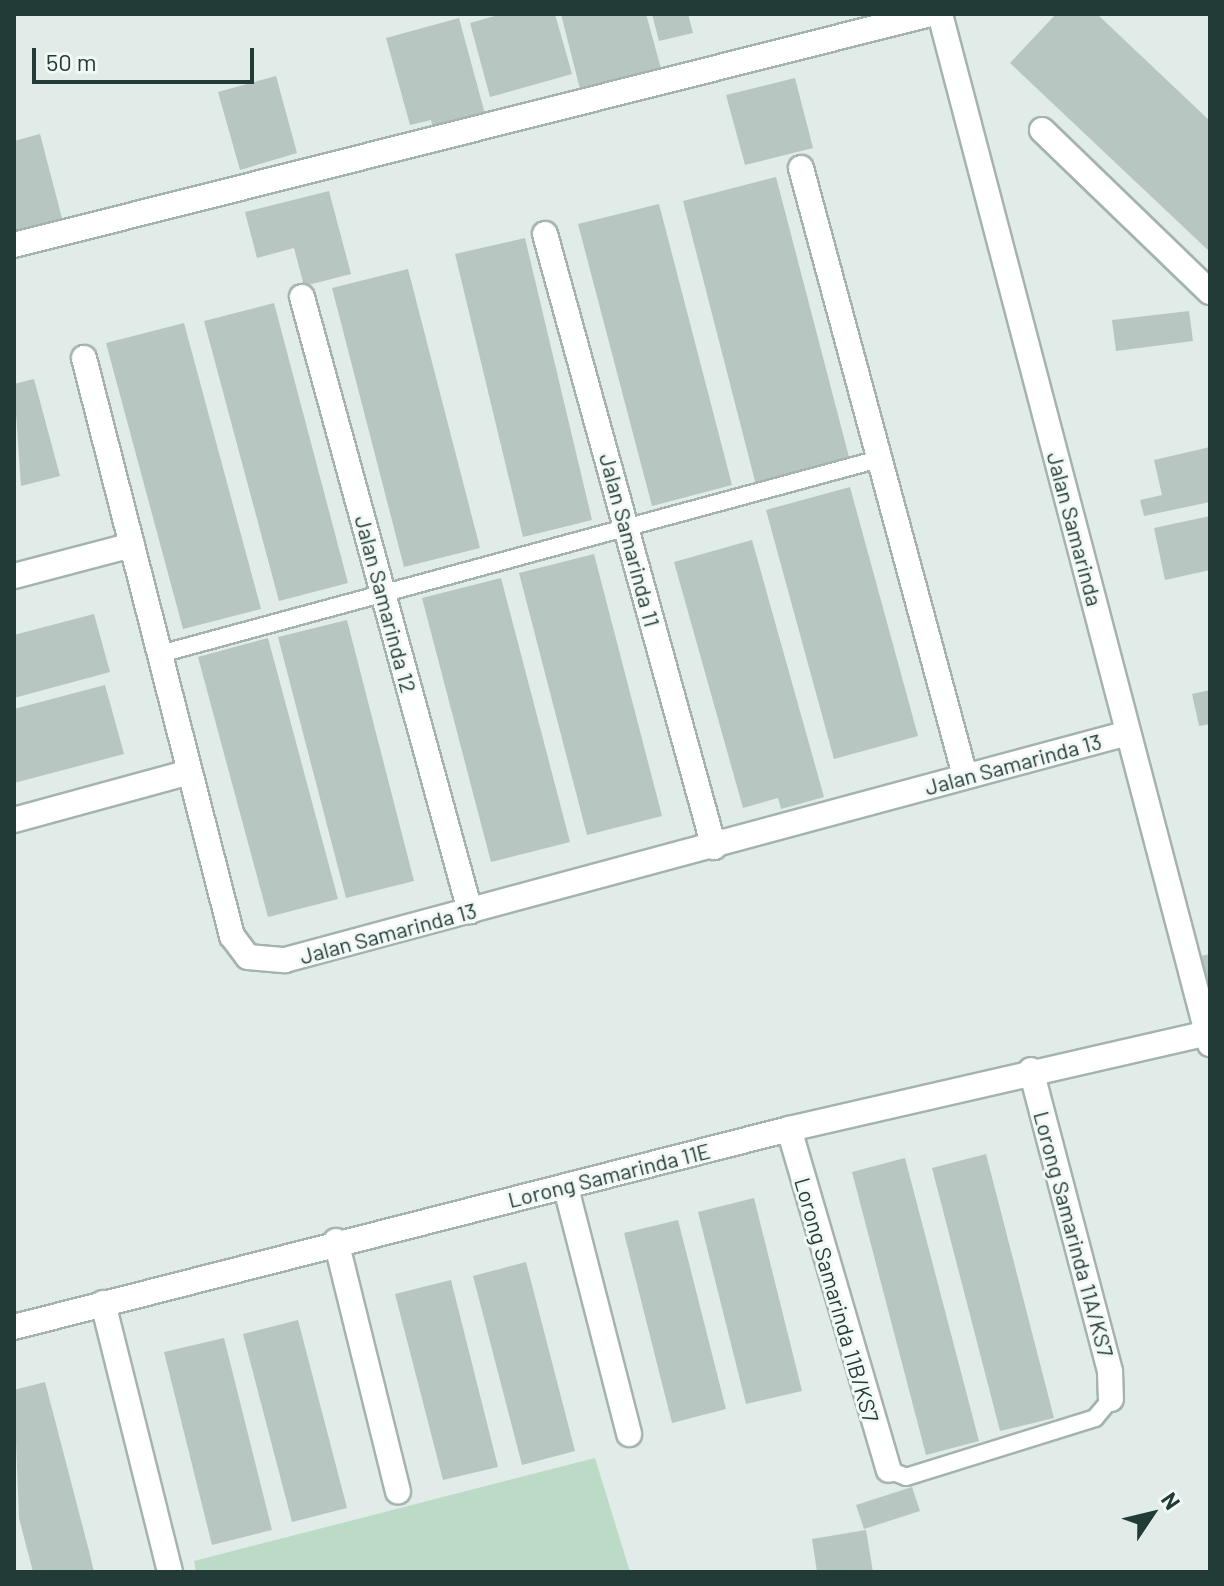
<!DOCTYPE html>
<style>
body{margin:0}
#map{position:relative;width:1224px;height:1586px;overflow:hidden;background:#e1ebe8;font-family:Barlow,sans-serif}
div>[style]{position:absolute}
[style*='--x']{left:calc(var(--x)*1px);top:calc(var(--y)*1px);width:calc(var(--w)*1px);rotate:calc(var(--a)*1deg)}
.green>*{inset:0;background:#bbdbc7}
.building>*{inset:0;background:#b7c6c1}
.roads{filter:drop-shadow(2px 0 #a4b3af) drop-shadow(-2px 0 #a4b3af) drop-shadow(0 2px #a4b3af) drop-shadow(0 -2px #a4b3af)}
.lane>*{height:16px;margin:-8px;padding:0 8px;transform-origin:8px;border-radius:8px;background:#fff}
.street>*{height:24px;margin:-12px;padding:0 12px;transform-origin:12px;border-radius:12px;background:#fff}
span{translate:-50% -50%;white-space:nowrap;text-align:center;line-height:1.15;-webkit-text-stroke:6px #f2f8f5;paint-order:stroke}
.street-label{font-size:22px;color:#223b37}
.frame{position:absolute;inset:0;border:16px solid #223b37;pointer-events:none}
.north{position:absolute;left:1112px;top:1474px;width:80px;height:80px;-webkit-text-stroke:6px #f2f8f5;paint-order:stroke;rotate:55deg;font-size:22px;font-weight:700;line-height:32px;text-align:center;color:#223b37}
.north::after{content:'';display:block;margin:auto;width:28px;height:36px;background:#223b37;clip-path:polygon(50% 0,100% 100%,50% 72%,0 100%)}
.scale{position:absolute;left:32px;top:48px;width:222px;height:36px;box-sizing:border-box;border:4px solid #223b37;border-top:0;padding-left:10px;font-size:24px;line-height:28px;white-space:nowrap;color:#223b37;-webkit-text-stroke:6px #f2f8f5;paint-order:stroke}
</style>
<div id="map">
<div class="green">
<i style="clip-path:polygon(595px 1458px,630px 1572px,196px 1572px,194px 1561px)"></i>
</div>
<div class="building">
<i style="clip-path:polygon(502px 14px,555px 14px,572px 74px,490px 97px,470px 23px)"></i>
<i style="clip-path:polygon(561px 14px,646px 14px,662px 72px,581px 93px)"></i>
<i style="clip-path:polygon(652px 14px,688px 14px,693px 33px,659px 41px)"></i>
<i style="clip-path:polygon(1056px 14px,1097px 14px,1210px 121px,1210px 252px,1010px 63px)"></i>
<i style="clip-path:polygon(459px 18px,485px 114px,433px 129px,431px 120px,410px 125px,386px 38px)"></i>
<i style="clip-path:polygon(276px 76px,297px 153px,240px 170px,218px 92px)"></i>
<i style="clip-path:polygon(795px 78px,813px 148px,745px 165px,726px 95px)"></i>
<i style="clip-path:polygon(40px 134px,64px 226px,14px 238px,14px 141px)"></i>
<i style="clip-path:polygon(776px 177px,850px 461px,756px 485px,683px 201px)"></i>
<i style="clip-path:polygon(329px 191px,351px 274px,304px 286px,294px 248px,257px 258px,245px 212px)"></i>
<i style="clip-path:polygon(659px 204px,732px 485px,652px 506px,578px 224px)"></i>
<i style="clip-path:polygon(525px 238px,592px 520px,523px 537px,455px 254px)"></i>
<i style="clip-path:polygon(408px 269px,480px 548px,404px 567px,332px 288px)"></i>
<i style="clip-path:polygon(274px 303px,348px 583px,279px 601px,204px 321px)"></i>
<i style="clip-path:polygon(1189px 311px,1193px 341px,1116px 351px,1112px 320px)"></i>
<i style="clip-path:polygon(184px 323px,261px 609px,183px 629px,106px 343px)"></i>
<i style="clip-path:polygon(34px 379px,60px 476px,21px 486px,14px 384px)"></i>
<i style="clip-path:polygon(1210px 447px,1210px 502px,1144px 516px,1140px 500px,1162px 495px,1154px 460px)"></i>
<i style="clip-path:polygon(850px 487px,918px 736px,834px 759px,766px 510px)"></i>
<i style="clip-path:polygon(1210px 516px,1210px 570px,1165px 580px,1154px 528px)"></i>
<i style="clip-path:polygon(752px 540px,824px 797px,781px 809px,778px 798px,743px 808px,674px 562px)"></i>
<i style="clip-path:polygon(594px 554px,662px 816px,587px 835px,519px 573px)"></i>
<i style="clip-path:polygon(501px 578px,570px 842px,491px 862px,422px 598px)"></i>
<i style="clip-path:polygon(94px 614px,110px 672px,14px 698px,14px 635px)"></i>
<i style="clip-path:polygon(347px 620px,414px 881px,346px 898px,278px 637px)"></i>
<i style="clip-path:polygon(268px 638px,338px 899px,268px 917px,198px 657px)"></i>
<i style="clip-path:polygon(105px 685px,124px 754px,14px 783px,14px 709px)"></i>
<i style="clip-path:polygon(1210px 690px,1210px 724px,1199px 726px,1192px 694px)"></i>
<i style="clip-path:polygon(1210px 954px,1210px 985px,1209px 985px,1201px 956px)"></i>
<i style="clip-path:polygon(986px 1154px,1054px 1418px,1000px 1431px,932px 1168px)"></i>
<i style="clip-path:polygon(905px 1158px,979px 1441px,926px 1455px,852px 1172px)"></i>
<i style="clip-path:polygon(754px 1198px,802px 1391px,746px 1404px,698px 1212px)"></i>
<i style="clip-path:polygon(678px 1220px,726px 1409px,672px 1423px,624px 1233px)"></i>
<i style="clip-path:polygon(526px 1262px,575px 1451px,522px 1465px,473px 1276px)"></i>
<i style="clip-path:polygon(451px 1280px,498px 1467px,443px 1480px,395px 1294px)"></i>
<i style="clip-path:polygon(298px 1320px,347px 1508px,292px 1522px,243px 1334px)"></i>
<i style="clip-path:polygon(224px 1338px,272px 1530px,212px 1545px,164px 1352px)"></i>
<i style="clip-path:polygon(45px 1382px,89px 1551px,94px 1572px,33px 1572px,19px 1518px,14px 1390px)"></i>
<i style="clip-path:polygon(912px 1487px,920px 1511px,864px 1529px,856px 1505px)"></i>
<i style="clip-path:polygon(866px 1530px,873px 1572px,817px 1572px,812px 1539px)"></i>
</div>
<div class="roads">
<div class="lane">
<i style="--x:160;--y:654;--w:745;--a:-15.17"></i>
<i style="--x:889;--y:1470;--w:18;--a:22"></i>
<i style="--x:906;--y:1477;--w:198;--a:-17.3"></i>
<i style="--x:1095;--y:1418;--w:25;--a:-50"></i>
</div>
<div class="street">
<i style="--x:940;--y:14;--w:1065;--a:75.31"></i>
<i style="--x:1042;--y:130;--w:233;--a:44"></i>
<i style="--x:801;--y:168;--w:630;--a:74.9"></i>
<i style="--x:545;--y:234;--w:636;--a:74.59"></i>
<i style="--x:14;--y:245;--w:945;--a:-14.15"></i>
<i style="--x:302;--y:297;--w:637;--a:74.7"></i>
<i style="--x:84;--y:358;--w:597;--a:75.64"></i>
<i style="--x:232;--y:936;--w:26;--a:53"></i>
<i style="--x:248;--y:957;--w:37;--a:5"></i>
<i style="--x:285;--y:960;--w:873;--a:-15.07"></i>
<i style="--x:14;--y:576;--w:122;--a:-14.7"></i>
<i style="--x:14;--y:820;--w:182;--a:-15.3"></i>
<i style="--x:1031;--y:1070;--w:312;--a:75.3"></i>
<i style="--x:1110;--y:1372;--w:27;--a:88"></i>
<i style="--x:789;--y:1129;--w:355;--a:73.7"></i>
<i style="--x:566;--y:1188;--w:254;--a:75.6"></i>
<i style="--x:336;--y:1241;--w:258;--a:76.1"></i>
<i style="--x:103;--y:1303;--w:277;--a:76"></i>
<i style="--x:14;--y:1327;--w:800;--a:-14.33"></i>
<i style="--x:789;--y:1129;--w:429;--a:-12.9"></i>
</div>
</div>
<div class="street-label">
<span style="left:1075px;top:529px;rotate:75deg">Jalan Samarinda</span>
<span style="left:630px;top:540px;rotate:75deg">Jalan Samarinda 11</span>
<span style="left:386px;top:604px;rotate:75deg">Jalan Samarinda 12</span>
<span style="left:1013px;top:764px;rotate:-15deg">Jalan Samarinda 13</span>
<span style="left:388px;top:933px;rotate:-15deg">Jalan Samarinda 13</span>
<span style="left:609px;top:1175px;rotate:-14deg">Lorong Samarinda 11E</span>
<span style="left:1074px;top:1234px;rotate:75deg">Lorong Samarinda 11A/KS7</span>
<span style="left:837px;top:1300px;rotate:74deg">Lorong Samarinda 11B/KS7</span>
</div>
<div class="frame"></div>
<div class="north">N</div>
<div class="scale">50 m</div>
</div>
